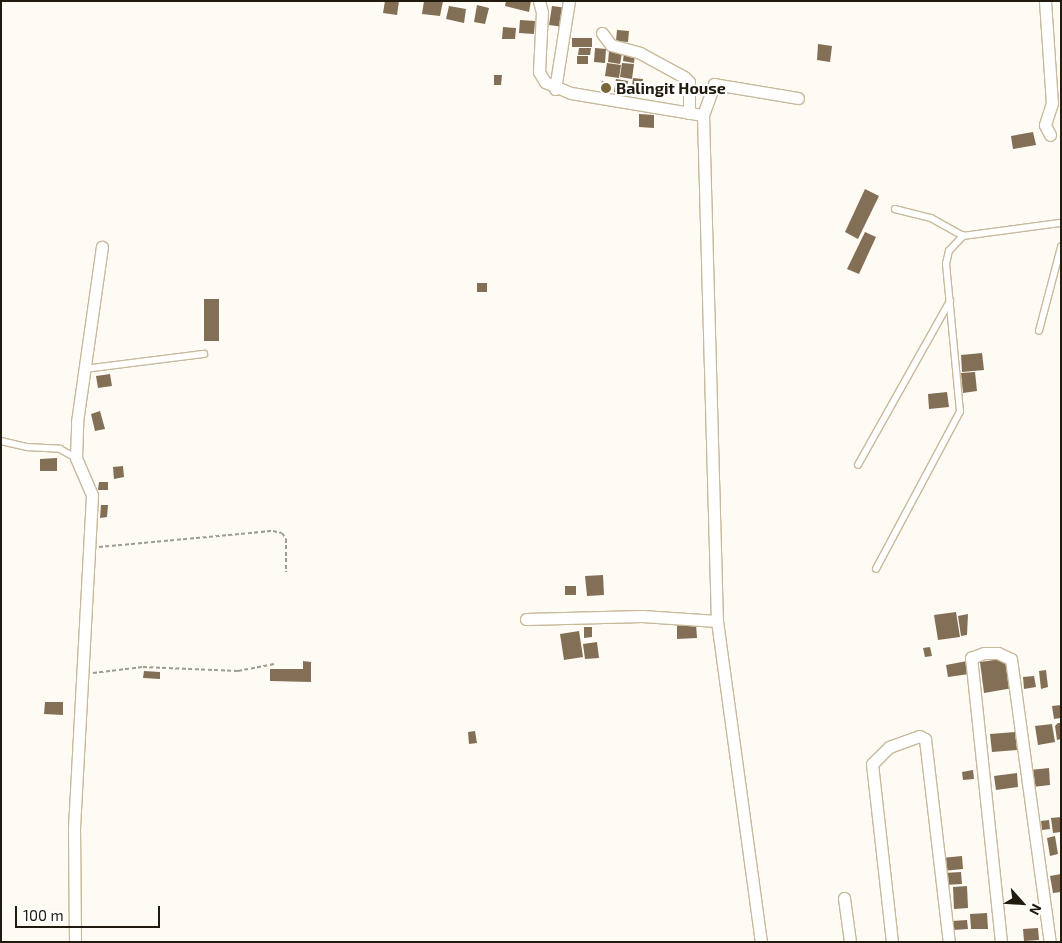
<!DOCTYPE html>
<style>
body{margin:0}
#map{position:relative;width:1062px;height:943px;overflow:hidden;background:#fefbf5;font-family:"Exo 2",sans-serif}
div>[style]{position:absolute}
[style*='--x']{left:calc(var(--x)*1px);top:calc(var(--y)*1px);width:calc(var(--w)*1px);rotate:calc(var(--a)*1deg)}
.building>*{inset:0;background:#836f56}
.path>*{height:2px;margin-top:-1px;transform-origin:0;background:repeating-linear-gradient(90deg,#9f9b93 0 4px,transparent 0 6.5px)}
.roads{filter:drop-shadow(1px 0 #c8b99a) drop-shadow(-1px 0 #c8b99a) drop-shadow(0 1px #c8b99a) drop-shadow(0 -1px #c8b99a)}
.lane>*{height:5.5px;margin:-2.75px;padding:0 2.75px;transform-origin:2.75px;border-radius:2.75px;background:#fff}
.street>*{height:11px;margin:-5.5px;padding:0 5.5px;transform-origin:5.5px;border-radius:5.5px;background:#fff}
.dots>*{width:14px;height:14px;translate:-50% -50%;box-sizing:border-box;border:2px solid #fff;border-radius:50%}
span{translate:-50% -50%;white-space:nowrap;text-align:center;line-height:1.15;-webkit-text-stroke:4px #fff;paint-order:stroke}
.poi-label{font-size:16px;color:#201a0f;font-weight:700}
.left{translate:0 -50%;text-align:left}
.frame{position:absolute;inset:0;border:2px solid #201a0f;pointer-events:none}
.north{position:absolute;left:997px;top:878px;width:50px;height:50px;-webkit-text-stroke:4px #fff;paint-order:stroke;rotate:116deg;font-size:14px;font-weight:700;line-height:20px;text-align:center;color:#201a0f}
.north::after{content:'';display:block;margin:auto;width:18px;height:22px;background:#201a0f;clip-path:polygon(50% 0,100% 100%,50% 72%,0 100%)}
.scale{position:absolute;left:15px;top:906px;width:145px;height:22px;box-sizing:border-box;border:2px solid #201a0f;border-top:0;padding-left:6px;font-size:15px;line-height:18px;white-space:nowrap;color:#201a0f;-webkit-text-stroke:4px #fff;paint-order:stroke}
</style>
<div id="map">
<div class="building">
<i style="clip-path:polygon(385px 1px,399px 1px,397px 15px,383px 13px)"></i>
<i style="clip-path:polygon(424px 1px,443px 1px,440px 16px,422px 14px)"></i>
<i style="clip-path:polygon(506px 1px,531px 1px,529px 12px,505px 6px)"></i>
<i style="clip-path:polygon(477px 5px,489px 8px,485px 24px,474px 22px)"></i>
<i style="clip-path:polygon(449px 6px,466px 9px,464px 23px,446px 19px)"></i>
<i style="clip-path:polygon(552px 6px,567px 8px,564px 27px,549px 25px)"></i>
<i style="clip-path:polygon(520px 20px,535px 21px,534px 34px,519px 33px)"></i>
<i style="clip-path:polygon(503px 27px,516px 28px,515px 39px,502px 39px)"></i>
<i style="clip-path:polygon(617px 30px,629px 31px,628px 42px,616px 41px)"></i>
<i style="clip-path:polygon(572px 38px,592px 38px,592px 47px,572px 47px)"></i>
<i style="clip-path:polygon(818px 44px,832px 46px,830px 62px,817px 60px)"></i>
<i style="clip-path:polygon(579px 48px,591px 48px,590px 55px,578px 55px)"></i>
<i style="clip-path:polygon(595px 48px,606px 49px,605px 63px,594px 62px)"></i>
<i style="clip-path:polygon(609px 51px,622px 53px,620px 64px,608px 62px)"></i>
<i style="clip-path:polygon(624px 52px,635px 54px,634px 63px,623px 61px)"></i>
<i style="clip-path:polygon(577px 56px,588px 56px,588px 64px,577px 64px)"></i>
<i style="clip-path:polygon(607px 63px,621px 65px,619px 78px,605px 76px)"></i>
<i style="clip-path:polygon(622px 63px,634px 64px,632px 79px,620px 77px)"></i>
<i style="clip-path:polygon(494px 75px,502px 75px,501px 85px,494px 85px)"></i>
<i style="clip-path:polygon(633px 78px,643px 79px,642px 87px,632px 86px)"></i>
<i style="clip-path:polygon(616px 79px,628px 81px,626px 94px,614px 92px)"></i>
<i style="clip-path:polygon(602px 81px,612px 84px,610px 95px,600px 92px)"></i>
<i style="clip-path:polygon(639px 114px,654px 115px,654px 128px,639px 127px)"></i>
<i style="clip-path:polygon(1033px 132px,1036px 145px,1013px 149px,1011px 136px)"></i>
<i style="clip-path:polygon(865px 189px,879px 196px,858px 239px,845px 232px)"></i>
<i style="clip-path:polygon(865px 232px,876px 237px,859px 274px,847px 269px)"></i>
<i style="clip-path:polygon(477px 283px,487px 283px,487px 292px,477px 292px)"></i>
<i style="clip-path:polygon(204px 299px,219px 299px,219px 341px,204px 341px)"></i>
<i style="clip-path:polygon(982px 353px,984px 370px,962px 372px,961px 355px)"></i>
<i style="clip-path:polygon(975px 372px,977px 391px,963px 393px,961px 373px)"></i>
<i style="clip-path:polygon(110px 374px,112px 386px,98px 388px,96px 376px)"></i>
<i style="clip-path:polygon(947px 392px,949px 407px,929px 409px,928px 394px)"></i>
<i style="clip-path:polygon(100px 411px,105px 429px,95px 431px,91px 414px)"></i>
<i style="clip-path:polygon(57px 458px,57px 471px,40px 471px,40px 459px)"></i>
<i style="clip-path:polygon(123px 466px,124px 477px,114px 479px,113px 467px)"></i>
<i style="clip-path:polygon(99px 482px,108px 482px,108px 490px,98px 490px)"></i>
<i style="clip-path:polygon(101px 505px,108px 505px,107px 517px,100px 518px)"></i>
<i style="clip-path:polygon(603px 575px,604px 595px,587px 596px,585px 576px)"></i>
<i style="clip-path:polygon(565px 586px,576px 586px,576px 595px,565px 595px)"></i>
<i style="clip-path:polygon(956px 612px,960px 637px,938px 640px,934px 615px)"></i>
<i style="clip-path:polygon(968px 614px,967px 635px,961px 636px,958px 616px)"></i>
<i style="clip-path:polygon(696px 624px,697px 638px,677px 639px,677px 625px)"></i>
<i style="clip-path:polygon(584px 627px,592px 627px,592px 637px,584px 638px)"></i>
<i style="clip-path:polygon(579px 631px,583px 657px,564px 660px,560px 634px)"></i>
<i style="clip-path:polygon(597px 642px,599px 658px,585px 659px,583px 644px)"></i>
<i style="clip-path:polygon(930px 647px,932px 656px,925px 657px,923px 648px)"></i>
<i style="clip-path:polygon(1009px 658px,1013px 688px,984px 693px,980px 662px)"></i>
<i style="clip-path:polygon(303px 661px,311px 662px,311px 682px,270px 681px,270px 669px,303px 669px)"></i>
<i style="clip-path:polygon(967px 661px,969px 674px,948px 677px,946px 665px)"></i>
<i style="clip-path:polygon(1046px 670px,1048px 687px,1041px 689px,1039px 671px)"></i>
<i style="clip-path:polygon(144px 671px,160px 672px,160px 679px,143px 678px)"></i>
<i style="clip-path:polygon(1034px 676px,1036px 687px,1024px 689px,1023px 677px)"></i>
<i style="clip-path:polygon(45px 702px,63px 702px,63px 715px,44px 714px)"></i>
<i style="clip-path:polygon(1061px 705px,1061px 718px,1054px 719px,1052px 706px)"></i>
<i style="clip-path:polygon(1058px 723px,1061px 723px,1061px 739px,1057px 740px,1055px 726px)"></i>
<i style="clip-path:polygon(1052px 724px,1055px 742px,1038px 745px,1035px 726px)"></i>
<i style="clip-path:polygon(475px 731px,477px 743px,469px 744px,468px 732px)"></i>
<i style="clip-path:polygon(1015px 732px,1017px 750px,992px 752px,990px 734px)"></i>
<i style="clip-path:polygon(1049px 768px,1050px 785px,1032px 787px,1030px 770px)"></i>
<i style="clip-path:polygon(973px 770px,974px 779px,963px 780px,962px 772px)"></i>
<i style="clip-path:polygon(1017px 773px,1018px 787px,996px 790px,994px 776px)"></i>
<i style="clip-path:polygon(1061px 817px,1061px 832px,1053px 833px,1051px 818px)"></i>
<i style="clip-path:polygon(1049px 820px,1050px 829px,1042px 830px,1041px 821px)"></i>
<i style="clip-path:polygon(1055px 836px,1058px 854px,1050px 856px,1047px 838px)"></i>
<i style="clip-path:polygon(962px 856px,963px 869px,943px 871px,942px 858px)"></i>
<i style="clip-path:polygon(961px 872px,962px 884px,944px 885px,944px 873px)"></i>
<i style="clip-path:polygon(1061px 874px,1061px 892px,1053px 893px,1050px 876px)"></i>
<i style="clip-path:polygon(967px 886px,968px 908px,954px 909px,953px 887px)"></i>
<i style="clip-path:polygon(987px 913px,988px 929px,971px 929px,970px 914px)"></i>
<i style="clip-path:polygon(967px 920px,968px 929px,953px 930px,952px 921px)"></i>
<i style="clip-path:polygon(1038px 928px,1039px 940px,1024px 941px,1023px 929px)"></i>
</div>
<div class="path">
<i style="--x:99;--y:547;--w:175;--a:-5.3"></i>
<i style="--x:273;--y:531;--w:9;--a:13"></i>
<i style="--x:282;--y:533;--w:7;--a:56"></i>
<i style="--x:286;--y:539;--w:33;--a:90"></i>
<i style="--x:93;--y:673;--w:50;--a:-6.8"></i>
<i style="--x:143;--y:667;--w:95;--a:2.4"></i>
<i style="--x:238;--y:671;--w:37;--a:-11"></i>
</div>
<div class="roads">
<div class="lane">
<i style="--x:895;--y:209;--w:37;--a:14"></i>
<i style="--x:931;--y:218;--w:37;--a:29"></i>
<i style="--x:1039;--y:331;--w:87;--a:-75.3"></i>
<i style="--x:85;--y:369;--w:120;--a:-7.2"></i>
<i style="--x:1;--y:441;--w:27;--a:13"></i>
<i style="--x:27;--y:447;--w:33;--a:3"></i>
<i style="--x:60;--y:449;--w:18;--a:29"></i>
<i style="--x:858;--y:465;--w:188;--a:-60.7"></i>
<i style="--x:876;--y:569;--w:178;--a:-61.9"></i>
<i style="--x:960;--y:412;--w:149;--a:-95.4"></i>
<i style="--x:946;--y:264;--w:13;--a:-77"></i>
<i style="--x:949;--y:251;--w:21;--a:-47"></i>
<i style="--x:963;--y:236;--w:99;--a:-7.6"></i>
</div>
<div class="street">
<i style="--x:539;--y:1;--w:11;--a:75"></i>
<i style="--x:542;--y:12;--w:60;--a:92.9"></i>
<i style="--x:539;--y:72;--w:12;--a:59"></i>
<i style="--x:545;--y:82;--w:28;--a:23"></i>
<i style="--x:571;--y:93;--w:134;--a:9.5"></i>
<i style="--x:703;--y:115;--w:506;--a:88.42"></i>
<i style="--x:717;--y:621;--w:324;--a:82.2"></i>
<i style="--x:1045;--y:1;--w:102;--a:86.1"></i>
<i style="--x:1052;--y:103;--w:23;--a:108"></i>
<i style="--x:1045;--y:125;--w:11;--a:63"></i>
<i style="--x:602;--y:33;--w:15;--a:53"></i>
<i style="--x:611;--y:45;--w:30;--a:15"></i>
<i style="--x:640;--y:53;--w:50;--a:28.6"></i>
<i style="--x:684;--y:77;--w:7;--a:45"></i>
<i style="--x:689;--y:82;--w:31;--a:90"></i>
<i style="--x:555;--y:89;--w:89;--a:-81"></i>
<i style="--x:703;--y:115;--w:33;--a:-70"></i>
<i style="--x:714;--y:84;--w:85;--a:9.5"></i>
<i style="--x:526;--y:619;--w:116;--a:-1.5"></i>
<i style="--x:642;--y:616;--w:75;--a:3.8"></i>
<i style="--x:844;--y:898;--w:44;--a:82.2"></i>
<i style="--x:75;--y:942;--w:114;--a:-90.5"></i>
<i style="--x:74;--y:828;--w:333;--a:-86.9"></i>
<i style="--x:92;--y:495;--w:40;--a:-113.4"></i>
<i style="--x:76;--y:458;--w:36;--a:-88"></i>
<i style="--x:77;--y:422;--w:177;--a:-81.9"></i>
<i style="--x:892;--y:942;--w:179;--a:-96.4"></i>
<i style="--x:872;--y:764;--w:24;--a:-45"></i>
<i style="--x:889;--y:747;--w:32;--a:-20"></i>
<i style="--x:919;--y:736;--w:7;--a:27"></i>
<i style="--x:925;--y:739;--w:204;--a:83.3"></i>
<i style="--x:1001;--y:942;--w:286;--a:-96"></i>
<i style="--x:971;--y:658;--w:14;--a:-21"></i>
<i style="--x:984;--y:653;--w:14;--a:0"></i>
<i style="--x:998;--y:653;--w:14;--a:25"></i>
<i style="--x:1011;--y:659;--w:286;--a:82.2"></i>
</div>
</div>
<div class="dots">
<i style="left:606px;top:88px;background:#7a6736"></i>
</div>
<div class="poi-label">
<span class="left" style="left:616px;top:88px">Balingit House</span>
</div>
<div class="frame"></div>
<div class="north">N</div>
<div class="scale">100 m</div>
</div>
